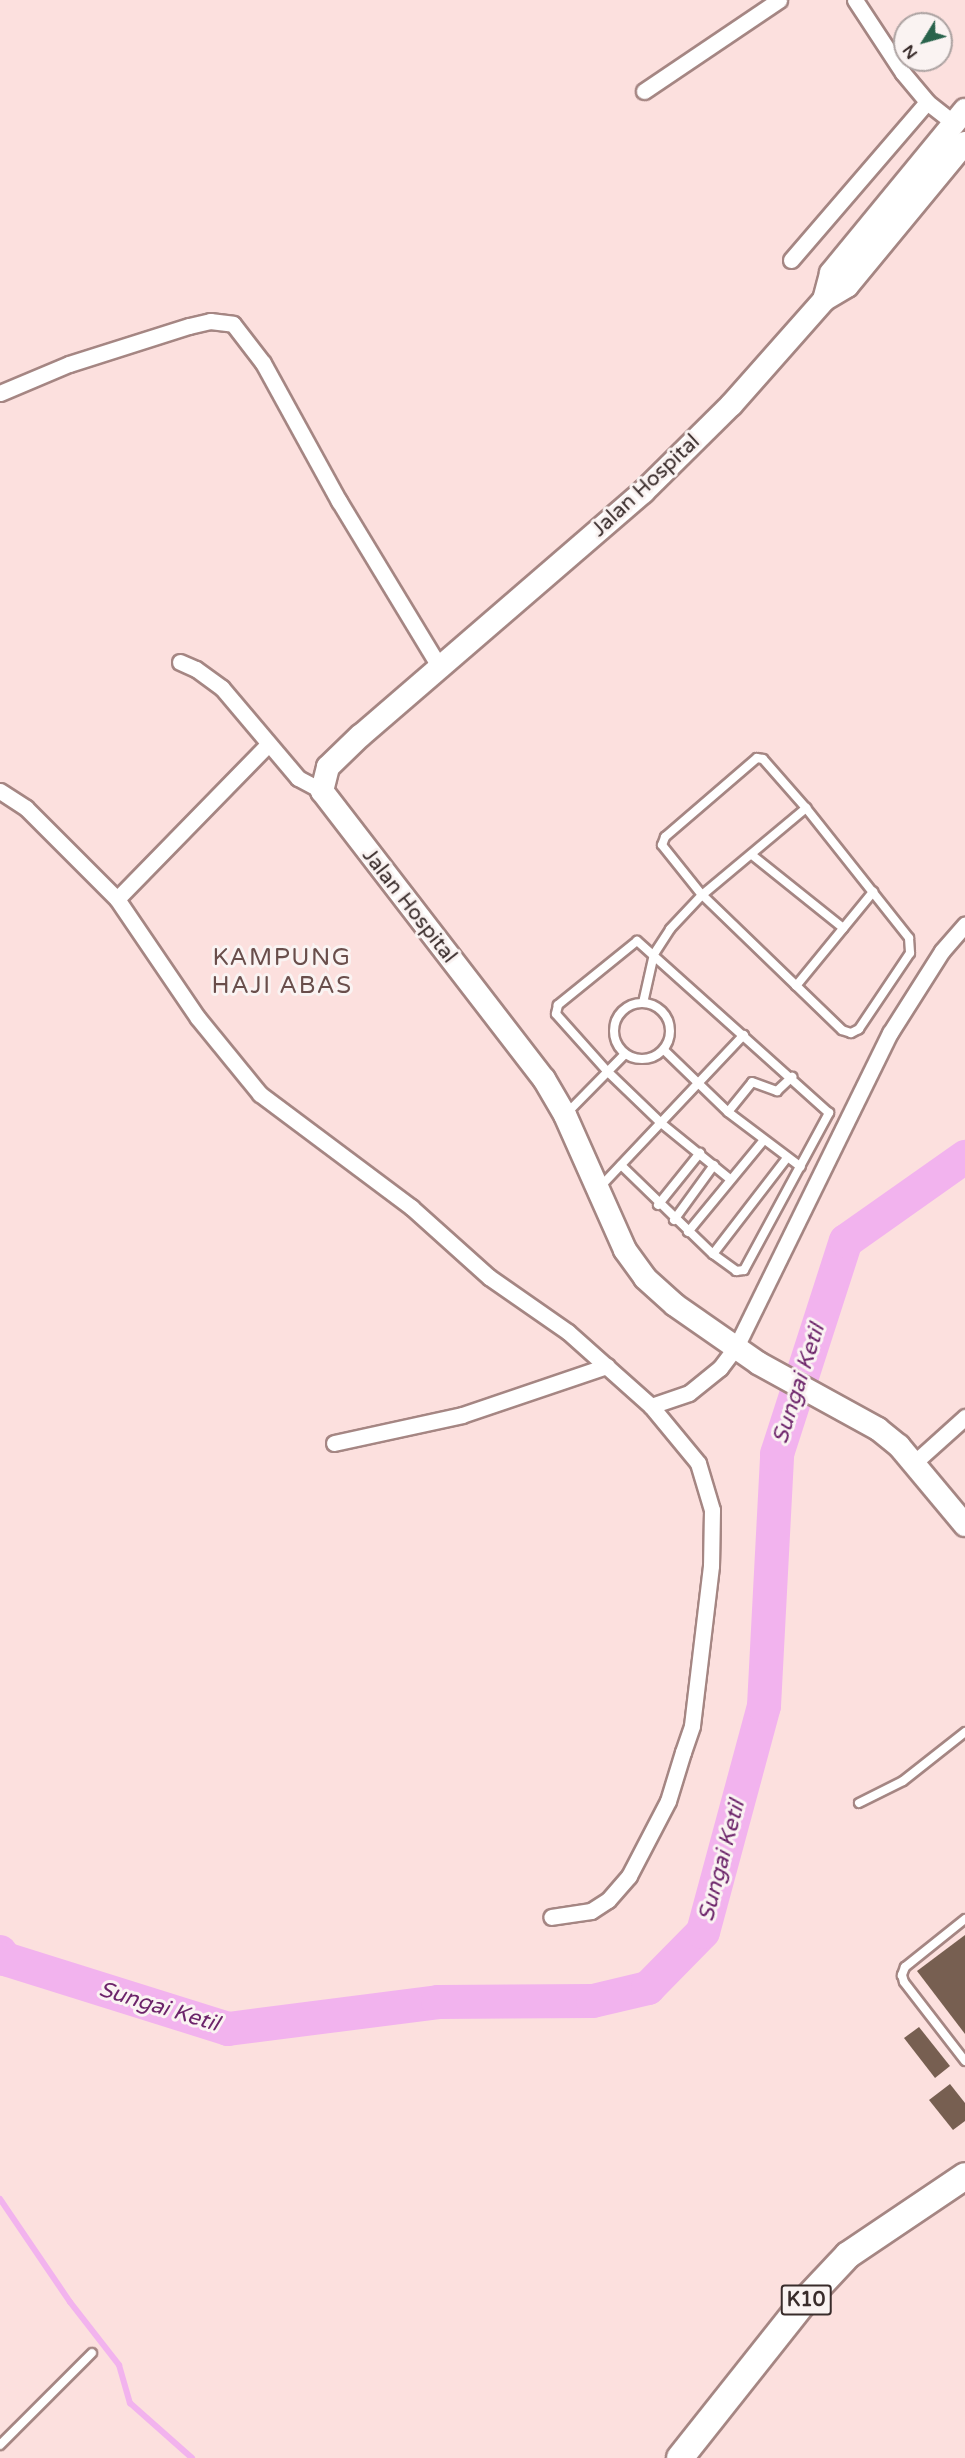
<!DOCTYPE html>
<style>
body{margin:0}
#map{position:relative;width:965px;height:2458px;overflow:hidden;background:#fce0de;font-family:"Varela Round",sans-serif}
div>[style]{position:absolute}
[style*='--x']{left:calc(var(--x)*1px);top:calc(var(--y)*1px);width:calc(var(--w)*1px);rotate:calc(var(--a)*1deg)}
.stream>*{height:6px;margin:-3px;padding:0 3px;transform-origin:3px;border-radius:3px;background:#f2b3ee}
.river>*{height:34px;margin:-17px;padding:0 17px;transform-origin:17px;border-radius:17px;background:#f2b3ee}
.building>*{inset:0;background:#775f51}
.roads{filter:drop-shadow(2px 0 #a58683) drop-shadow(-2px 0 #a58683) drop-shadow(0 2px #a58683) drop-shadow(0 -2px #a58683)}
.service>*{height:8px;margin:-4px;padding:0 4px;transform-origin:4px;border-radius:4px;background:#fff}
.service>.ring{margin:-4px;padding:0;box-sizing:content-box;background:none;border:8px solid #fff;border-radius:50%}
.minor>*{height:15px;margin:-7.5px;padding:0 7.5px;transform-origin:7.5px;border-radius:7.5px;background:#fff}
.secondary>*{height:22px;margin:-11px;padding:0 11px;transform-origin:11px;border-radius:11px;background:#fff}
.primary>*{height:26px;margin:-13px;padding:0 13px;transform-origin:13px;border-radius:13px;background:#fff}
span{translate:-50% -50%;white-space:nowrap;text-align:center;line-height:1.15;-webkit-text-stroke:6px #faf3f2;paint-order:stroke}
.shield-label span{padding:2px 4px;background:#faf3f2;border:2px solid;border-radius:4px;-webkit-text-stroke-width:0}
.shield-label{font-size:20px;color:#392c2b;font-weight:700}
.street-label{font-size:21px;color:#392c2b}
.water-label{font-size:22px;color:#6c246a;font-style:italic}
.quarter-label{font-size:24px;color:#694e4b;letter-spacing:1.5px}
.north{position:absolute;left:893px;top:12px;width:60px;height:60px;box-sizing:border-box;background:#faf3f2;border:2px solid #ada3a2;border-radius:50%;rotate:233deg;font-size:16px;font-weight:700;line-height:24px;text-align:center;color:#392c2b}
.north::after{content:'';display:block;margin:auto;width:21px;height:27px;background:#29634c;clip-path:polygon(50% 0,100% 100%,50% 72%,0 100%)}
</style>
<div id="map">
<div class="stream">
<i style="--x:0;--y:2199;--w:125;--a:55.8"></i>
<i style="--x:70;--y:2302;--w:80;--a:52.1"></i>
<i style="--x:119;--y:2365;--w:40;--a:74"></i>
<i style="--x:130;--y:2403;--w:83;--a:41.6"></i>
</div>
<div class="river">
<i style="--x:0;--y:1952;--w:9;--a:54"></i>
<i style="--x:5;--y:1959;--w:234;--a:17.4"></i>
<i style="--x:228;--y:2029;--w:212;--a:-7.3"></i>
<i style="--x:438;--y:2002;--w:155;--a:-0.4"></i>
<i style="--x:593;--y:2001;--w:57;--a:-13.3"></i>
<i style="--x:648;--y:1988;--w:78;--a:-45.5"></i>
<i style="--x:703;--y:1932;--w:234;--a:-74.9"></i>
<i style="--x:764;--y:1706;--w:252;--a:-87"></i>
<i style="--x:777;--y:1454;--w:224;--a:-72.1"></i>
<i style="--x:846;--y:1241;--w:146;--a:-35.2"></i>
</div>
<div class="building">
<i style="clip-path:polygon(965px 1935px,965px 2034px,917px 1971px)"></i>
<i style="clip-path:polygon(919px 2027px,950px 2066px,935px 2078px,904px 2038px)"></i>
<i style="clip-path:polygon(950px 2084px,965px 2103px,965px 2121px,953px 2130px,929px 2100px)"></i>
</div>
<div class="roads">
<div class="service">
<i style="--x:757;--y:758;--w:6;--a:9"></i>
<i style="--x:763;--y:759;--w:65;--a:48.7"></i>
<i style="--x:806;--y:808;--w:166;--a:51.6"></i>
<i style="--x:909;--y:938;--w:15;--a:86"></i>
<i style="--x:910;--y:953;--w:92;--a:123.9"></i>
<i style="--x:859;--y:1029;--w:9;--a:153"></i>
<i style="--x:851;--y:1033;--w:9;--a:-162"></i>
<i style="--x:842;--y:1030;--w:194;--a:-136"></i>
<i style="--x:702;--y:895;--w:64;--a:-128.7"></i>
<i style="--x:662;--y:845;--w:9;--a:-69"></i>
<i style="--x:665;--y:837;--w:121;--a:-40.7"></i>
<i style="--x:752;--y:855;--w:117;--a:38.7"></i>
<i style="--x:796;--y:986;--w:122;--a:-50.7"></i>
<i class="ring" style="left:614px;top:1003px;width:48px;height:48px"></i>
<i style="--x:643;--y:1003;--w:50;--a:-77.3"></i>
<i style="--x:654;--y:954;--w:30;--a:-57"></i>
<i style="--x:670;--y:929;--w:47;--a:-46.7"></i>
<i style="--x:702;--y:895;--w:136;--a:-39.9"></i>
<i style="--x:664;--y:1050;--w:89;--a:44.1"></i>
<i style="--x:728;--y:1112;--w:91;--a:37"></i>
<i style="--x:728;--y:1112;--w:38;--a:-51"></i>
<i style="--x:752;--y:1082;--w:27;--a:20"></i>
<i style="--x:777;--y:1091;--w:21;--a:-43"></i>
<i style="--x:566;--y:1114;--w:84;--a:-45.5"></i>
<i style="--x:621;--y:1165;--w:128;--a:44.1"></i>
<i style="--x:713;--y:1254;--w:29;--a:36"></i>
<i style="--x:736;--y:1271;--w:8;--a:-7"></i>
<i style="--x:744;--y:1270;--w:179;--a:-61.6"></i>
<i style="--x:829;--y:1113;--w:258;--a:-138.1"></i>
<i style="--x:637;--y:941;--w:102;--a:141"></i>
<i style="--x:558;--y:1005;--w:9;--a:103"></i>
<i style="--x:556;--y:1014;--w:76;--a:48.2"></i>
<i style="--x:607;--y:1071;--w:75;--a:43.9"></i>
<i style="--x:661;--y:1123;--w:89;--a:39.1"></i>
<i style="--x:601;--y:1186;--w:208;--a:-46.6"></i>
<i style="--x:658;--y:1205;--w:67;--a:-51.1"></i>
<i style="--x:674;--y:1220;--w:68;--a:-54"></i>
<i style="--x:688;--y:1232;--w:118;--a:-50.5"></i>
<i style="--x:713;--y:1254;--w:121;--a:-52.4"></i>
<i style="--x:859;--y:1803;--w:49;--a:-26.6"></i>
<i style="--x:903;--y:1781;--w:79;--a:-38.3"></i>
<i style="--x:965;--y:1919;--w:77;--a:141.3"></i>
<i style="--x:905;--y:1967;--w:9;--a:111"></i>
<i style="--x:902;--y:1975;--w:7;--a:74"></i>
<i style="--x:904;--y:1982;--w:100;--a:52.3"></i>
<i style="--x:0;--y:2445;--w:130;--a:-45"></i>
</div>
<div class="minor">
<i style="--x:855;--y:0;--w:87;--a:56.7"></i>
<i style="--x:903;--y:73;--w:38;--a:50"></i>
<i style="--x:927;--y:102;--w:33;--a:38"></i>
<i style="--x:644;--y:91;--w:163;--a:-34"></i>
<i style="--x:791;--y:260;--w:208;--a:-49.3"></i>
<i style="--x:0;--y:393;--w:75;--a:-22.8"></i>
<i style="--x:69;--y:364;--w:126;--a:-17.6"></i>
<i style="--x:189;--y:326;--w:22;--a:-13"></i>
<i style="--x:210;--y:321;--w:23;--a:7"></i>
<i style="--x:233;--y:324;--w:49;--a:52.4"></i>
<i style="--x:263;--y:363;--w:158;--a:61.2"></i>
<i style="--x:339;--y:501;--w:193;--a:58.8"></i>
<i style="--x:180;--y:662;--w:17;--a:24"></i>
<i style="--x:196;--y:669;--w:32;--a:36"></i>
<i style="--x:222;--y:688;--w:118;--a:49.8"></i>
<i style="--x:298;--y:778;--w:27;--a:28"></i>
<i style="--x:0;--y:791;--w:31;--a:33"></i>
<i style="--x:26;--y:808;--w:129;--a:45"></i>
<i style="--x:117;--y:899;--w:144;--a:55.8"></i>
<i style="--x:198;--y:1018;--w:98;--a:50.8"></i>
<i style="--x:260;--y:1094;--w:189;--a:36.8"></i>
<i style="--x:411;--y:1207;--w:105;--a:41.9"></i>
<i style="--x:489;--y:1277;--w:96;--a:34.8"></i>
<i style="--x:568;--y:1332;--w:111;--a:41.7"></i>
<i style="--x:651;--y:1406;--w:74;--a:50.5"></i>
<i style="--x:698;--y:1463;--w:49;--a:73.4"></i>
<i style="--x:712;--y:1510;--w:56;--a:91"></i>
<i style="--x:711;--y:1566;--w:161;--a:96.8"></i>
<i style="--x:692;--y:1726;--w:28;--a:109"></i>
<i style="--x:683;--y:1752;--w:51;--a:107"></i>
<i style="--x:668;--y:1801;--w:85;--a:117.5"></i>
<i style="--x:629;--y:1876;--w:32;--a:131"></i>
<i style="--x:608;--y:1900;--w:20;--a:147"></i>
<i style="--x:591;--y:1911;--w:40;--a:171.5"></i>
<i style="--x:117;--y:899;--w:216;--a:-45.7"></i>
<i style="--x:651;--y:1406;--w:40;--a:-18.9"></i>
<i style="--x:689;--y:1393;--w:40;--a:-39"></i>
<i style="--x:720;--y:1368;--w:26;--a:-53"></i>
<i style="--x:736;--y:1347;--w:350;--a:-63.9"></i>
<i style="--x:890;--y:1033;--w:97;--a:-57.6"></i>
<i style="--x:942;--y:951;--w:35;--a:-49"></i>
<i style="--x:334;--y:1443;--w:131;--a:-12.3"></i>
<i style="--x:462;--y:1415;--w:153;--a:-18.7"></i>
<i style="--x:914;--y:1463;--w:69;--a:-42"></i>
</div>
<div class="secondary">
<i style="--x:965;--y:143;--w:185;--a:129.5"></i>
<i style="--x:847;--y:286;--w:27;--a:149"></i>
<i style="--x:824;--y:300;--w:140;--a:131.5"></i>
<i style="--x:731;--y:405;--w:124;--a:135.3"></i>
<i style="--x:643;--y:492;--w:372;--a:139.2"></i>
<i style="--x:361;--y:735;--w:46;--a:135.9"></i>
<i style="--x:328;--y:767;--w:25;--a:104"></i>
<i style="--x:322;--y:791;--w:364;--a:52.4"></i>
<i style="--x:544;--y:1079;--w:42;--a:59.7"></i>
<i style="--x:565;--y:1115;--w:148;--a:66"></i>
<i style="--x:625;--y:1250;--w:34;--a:54"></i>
<i style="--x:645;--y:1278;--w:40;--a:42"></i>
<i style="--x:675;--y:1305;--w:101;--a:34.9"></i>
<i style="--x:758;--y:1363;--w:137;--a:28.8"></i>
<i style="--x:878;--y:1429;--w:27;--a:39"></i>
<i style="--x:899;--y:1446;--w:103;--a:50.1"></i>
<i style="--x:824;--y:300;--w:28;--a:-75"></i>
<i style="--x:831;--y:273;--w:211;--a:-50.6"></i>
</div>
<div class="primary">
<i style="--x:680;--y:2458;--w:196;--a:-51.6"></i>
<i style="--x:802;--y:2304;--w:67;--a:-46.8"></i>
<i style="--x:848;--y:2255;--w:141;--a:-34"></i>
</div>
</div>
<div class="shield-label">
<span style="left:806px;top:2300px">K10</span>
</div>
<div class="street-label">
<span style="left:646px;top:486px;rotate:-43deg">Jalan Hospital</span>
<span style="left:409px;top:906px;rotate:52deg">Jalan Hospital</span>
</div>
<div class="water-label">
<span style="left:799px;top:1384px;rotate:-72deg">Sungai Ketil</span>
<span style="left:722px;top:1861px;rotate:-75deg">Sungai Ketil</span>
<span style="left:159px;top:2007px;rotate:17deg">Sungai Ketil</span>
</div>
<div class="quarter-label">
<span style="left:282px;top:972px">KAMPUNG<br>HAJI ABAS</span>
</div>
<div class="north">N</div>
</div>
